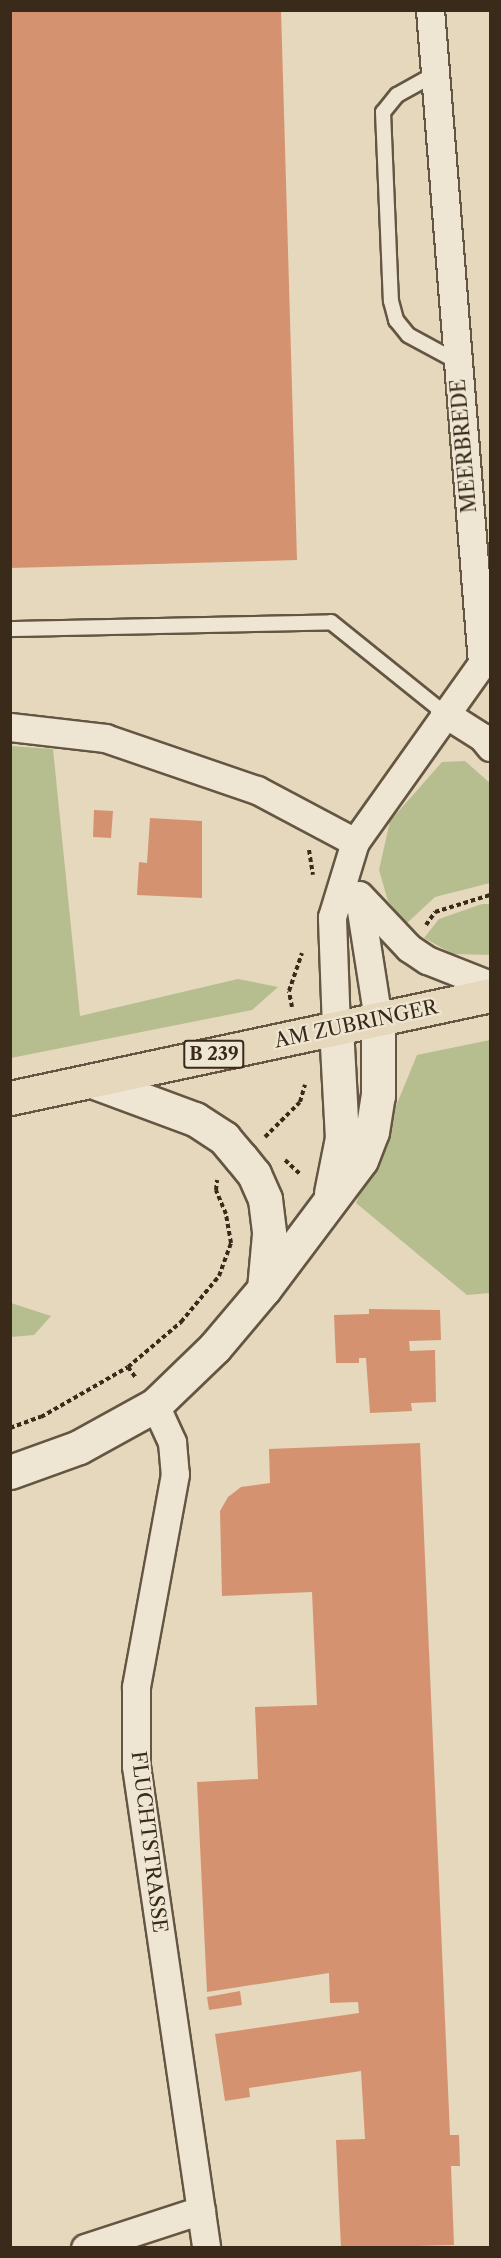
<!DOCTYPE html>
<style>
body{margin:0}
#map{position:relative;width:501px;height:2258px;overflow:hidden;background:#e5d8bc;font-family:"Libre Caslon Text",serif}
div>[style]{position:absolute}
[style*='--x']{left:calc(var(--x)*1px);top:calc(var(--y)*1px);width:calc(var(--w)*1px);rotate:calc(var(--a)*1deg)}
.green>*{inset:0;background:#b6be8f}
.building>*{inset:0;background:#d59270}
.path>*{height:4px;margin-top:-2px;transform-origin:0;background:repeating-linear-gradient(90deg,#392a19 0 4.5px,transparent 0 7.5px)}
.roads{filter:drop-shadow(2px 0 #645642) drop-shadow(-2px 0 #645642) drop-shadow(0 2px #645642) drop-shadow(0 -2px #645642)}
.lane>*{height:14px;margin:-7px;padding:0 7px;transform-origin:7px;border-radius:7px;background:#eee6d3}
.street>*{height:27px;margin:-13.5px;padding:0 13.5px;transform-origin:13.5px;border-radius:13.5px;background:#eee6d3}
.secondary>*{height:33px;margin:-16.5px;padding:0 16.5px;transform-origin:16.5px;border-radius:16.5px;background:#eee6d3}
.primary>*{height:33px;margin:-16.5px;padding:0 16.5px;transform-origin:16.5px;border-radius:16.5px;background:#e5d8bc}
span{translate:-50% -50%;white-space:nowrap;text-align:center;line-height:1.15;-webkit-text-stroke:4.5px #eee6d3;paint-order:stroke}
.shield-label span{padding:2px 4px;background:#eee6d3;border:2px solid;border-radius:4px;-webkit-text-stroke-width:0}
.shield-label{font-size:18px;color:#392a19;font-weight:700}
.street-label{font-size:20px;color:#392a19}
.frame{position:absolute;inset:0;border:12px solid #392a19;pointer-events:none}
</style>
<div id="map">
<div class="green">
<i style="clip-path:polygon(11px 746px,53px 749px,80px 1016px,238px 979px,278px 987px,252px 1010px,11px 1058px)"></i>
<i style="clip-path:polygon(465px 761px,490px 783px,490px 883px,435px 897px,406px 924px,388px 901px,379px 870px,390px 821px,442px 762px)"></i>
<i style="clip-path:polygon(482px 904px,490px 904px,490px 955px,453px 954px,424px 938px,439px 919px)"></i>
<i style="clip-path:polygon(490px 1040px,490px 1293px,467px 1295px,356px 1203px,417px 1055px)"></i>
<i style="clip-path:polygon(11px 1303px,51px 1316px,34px 1335px,11px 1337px)"></i>
</div>
<div class="building">
<i style="clip-path:polygon(10px 10px,281px 10px,297px 560px,10px 568px)"></i>
<i style="clip-path:polygon(94px 810px,113px 811px,111px 838px,93px 837px)"></i>
<i style="clip-path:polygon(150px 818px,202px 821px,202px 898px,137px 895px,139px 862px,147px 863px)"></i>
<i style="clip-path:polygon(369px 1309px,440px 1310px,441px 1340px,409px 1341px,410px 1351px,435px 1350px,436px 1402px,411px 1403px,412px 1411px,370px 1413px,366px 1358px,359px 1358px,359px 1363px,336px 1363px,334px 1315px,369px 1314px)"></i>
<i style="clip-path:polygon(420px 1443px,450px 2135px,459px 2135px,460px 2166px,451px 2166px,454px 2245px,341px 2248px,336px 2140px,365px 2139px,361px 2071px,249px 2088px,250px 2097px,225px 2101px,215px 2034px,359px 2013px,358px 2002px,330px 2003px,329px 1973px,207px 1992px,197px 1782px,258px 1779px,255px 1707px,317px 1705px,312px 1592px,222px 1596px,220px 1511px,228px 1497px,241px 1487px,270px 1483px,269px 1449px)"></i>
<i style="clip-path:polygon(240px 1991px,242px 2005px,209px 2010px,207px 1997px)"></i>
</div>
<div class="path">
<i style="--x:309;--y:850;--w:25;--a:81"></i>
<i style="--x:426;--y:925;--w:16;--a:-55"></i>
<i style="--x:435;--y:912;--w:58;--a:-17.2"></i>
<i style="--x:292;--y:1007;--w:16;--a:-101"></i>
<i style="--x:289;--y:991;--w:40;--a:-71.1"></i>
<i style="--x:265;--y:1137;--w:49;--a:-45"></i>
<i style="--x:300;--y:1102;--w:18;--a:-74"></i>
<i style="--x:285;--y:1160;--w:22;--a:43"></i>
<i style="--x:128;--y:1367;--w:14;--a:54"></i>
<i style="--x:10;--y:1428;--w:33;--a:-20"></i>
<i style="--x:41;--y:1417;--w:100;--a:-29.9"></i>
<i style="--x:128;--y:1367;--w:70;--a:-40.3"></i>
<i style="--x:181;--y:1322;--w:60;--a:-50.4"></i>
<i style="--x:219;--y:1276;--w:35;--a:-70"></i>
<i style="--x:231;--y:1243;--w:29;--a:-100"></i>
<i style="--x:226;--y:1214;--w:26;--a:-113"></i>
<i style="--x:216;--y:1190;--w:10;--a:-84"></i>
</div>
<div class="roads">
<div class="lane">
<i style="--x:435;--y:74;--w:43;--a:151.1"></i>
<i style="--x:397;--y:95;--w:22;--a:129"></i>
<i style="--x:383;--y:112;--w:189;--a:87.6"></i>
<i style="--x:391;--y:301;--w:20;--a:75"></i>
<i style="--x:396;--y:320;--w:19;--a:51"></i>
<i style="--x:408;--y:335;--w:57;--a:28.4"></i>
<i style="--x:10;--y:629;--w:321;--a:-1.2"></i>
<i style="--x:331;--y:622;--w:145;--a:38.8"></i>
</div>
<div class="street">
<i style="--x:444;--y:713;--w:45;--a:32.3"></i>
<i style="--x:482;--y:737;--w:13;--a:51"></i>
<i style="--x:10;--y:727;--w:96;--a:6.6"></i>
<i style="--x:105;--y:738;--w:161;--a:18.9"></i>
<i style="--x:257;--y:790;--w:111;--a:28"></i>
<i style="--x:359;--y:895;--w:73;--a:46.7"></i>
<i style="--x:409;--y:948;--w:22;--a:34"></i>
<i style="--x:427;--y:960;--w:68;--a:21.6"></i>
<i style="--x:359;--y:898;--w:122;--a:81.1"></i>
<i style="--x:336;--y:1028;--w:111;--a:-92.1"></i>
<i style="--x:332;--y:917;--w:78;--a:-73"></i>
<i style="--x:355;--y:842;--w:219;--a:-54.6"></i>
<i style="--x:482;--y:663;--w:655;--a:-94.55"></i>
<i style="--x:155;--y:1405;--w:41;--a:65.3"></i>
<i style="--x:172;--y:1442;--w:32;--a:85"></i>
<i style="--x:175;--y:1474;--w:217;--a:100.4"></i>
<i style="--x:136;--y:1687;--w:79;--a:90"></i>
<i style="--x:136;--y:1766;--w:487;--a:81.7"></i>
<i style="--x:85;--y:2248;--w:122;--a:-18.1"></i>
</div>
<div class="secondary">
<i style="--x:92;--y:1081;--w:110;--a:20.3"></i>
<i style="--x:195;--y:1119;--w:35;--a:33"></i>
<i style="--x:224;--y:1138;--w:26;--a:50"></i>
<i style="--x:241;--y:1158;--w:21;--a:51"></i>
<i style="--x:254;--y:1174;--w:27;--a:66"></i>
<i style="--x:265;--y:1199;--w:35;--a:83"></i>
<i style="--x:269;--y:1234;--w:55;--a:95.2"></i>
<i style="--x:331;--y:1193;--w:56;--a:-78.7"></i>
<i style="--x:342;--y:1138;--w:110;--a:-93.1"></i>
<i style="--x:10;--y:1472;--w:73;--a:-19.9"></i>
<i style="--x:79;--y:1447;--w:87;--a:-28.9"></i>
<i style="--x:155;--y:1405;--w:83;--a:-44"></i>
<i style="--x:215;--y:1347;--w:76;--a:-49.8"></i>
<i style="--x:264;--y:1289;--w:161;--a:-53.1"></i>
<i style="--x:361;--y:1160;--w:30;--a:-69"></i>
<i style="--x:372;--y:1132;--w:36;--a:-81"></i>
<i style="--x:378;--y:1096;--w:77;--a:-90"></i>
</div>
<div class="primary">
<i style="--x:10;--y:1098;--w:491;--a:-12.1"></i>
</div>
</div>
<div class="shield-label">
<span style="left:214px;top:1054px">B 239</span>
</div>
<div class="street-label">
<span style="left:464px;top:446px;rotate:-95deg">MEERBREDE</span>
<span style="left:356px;top:1024px;rotate:-12deg">AM ZUBRINGER</span>
<span style="left:149px;top:1842px;rotate:83deg">FLUCHTSTRASSE</span>
</div>
<div class="frame"></div>
</div>
